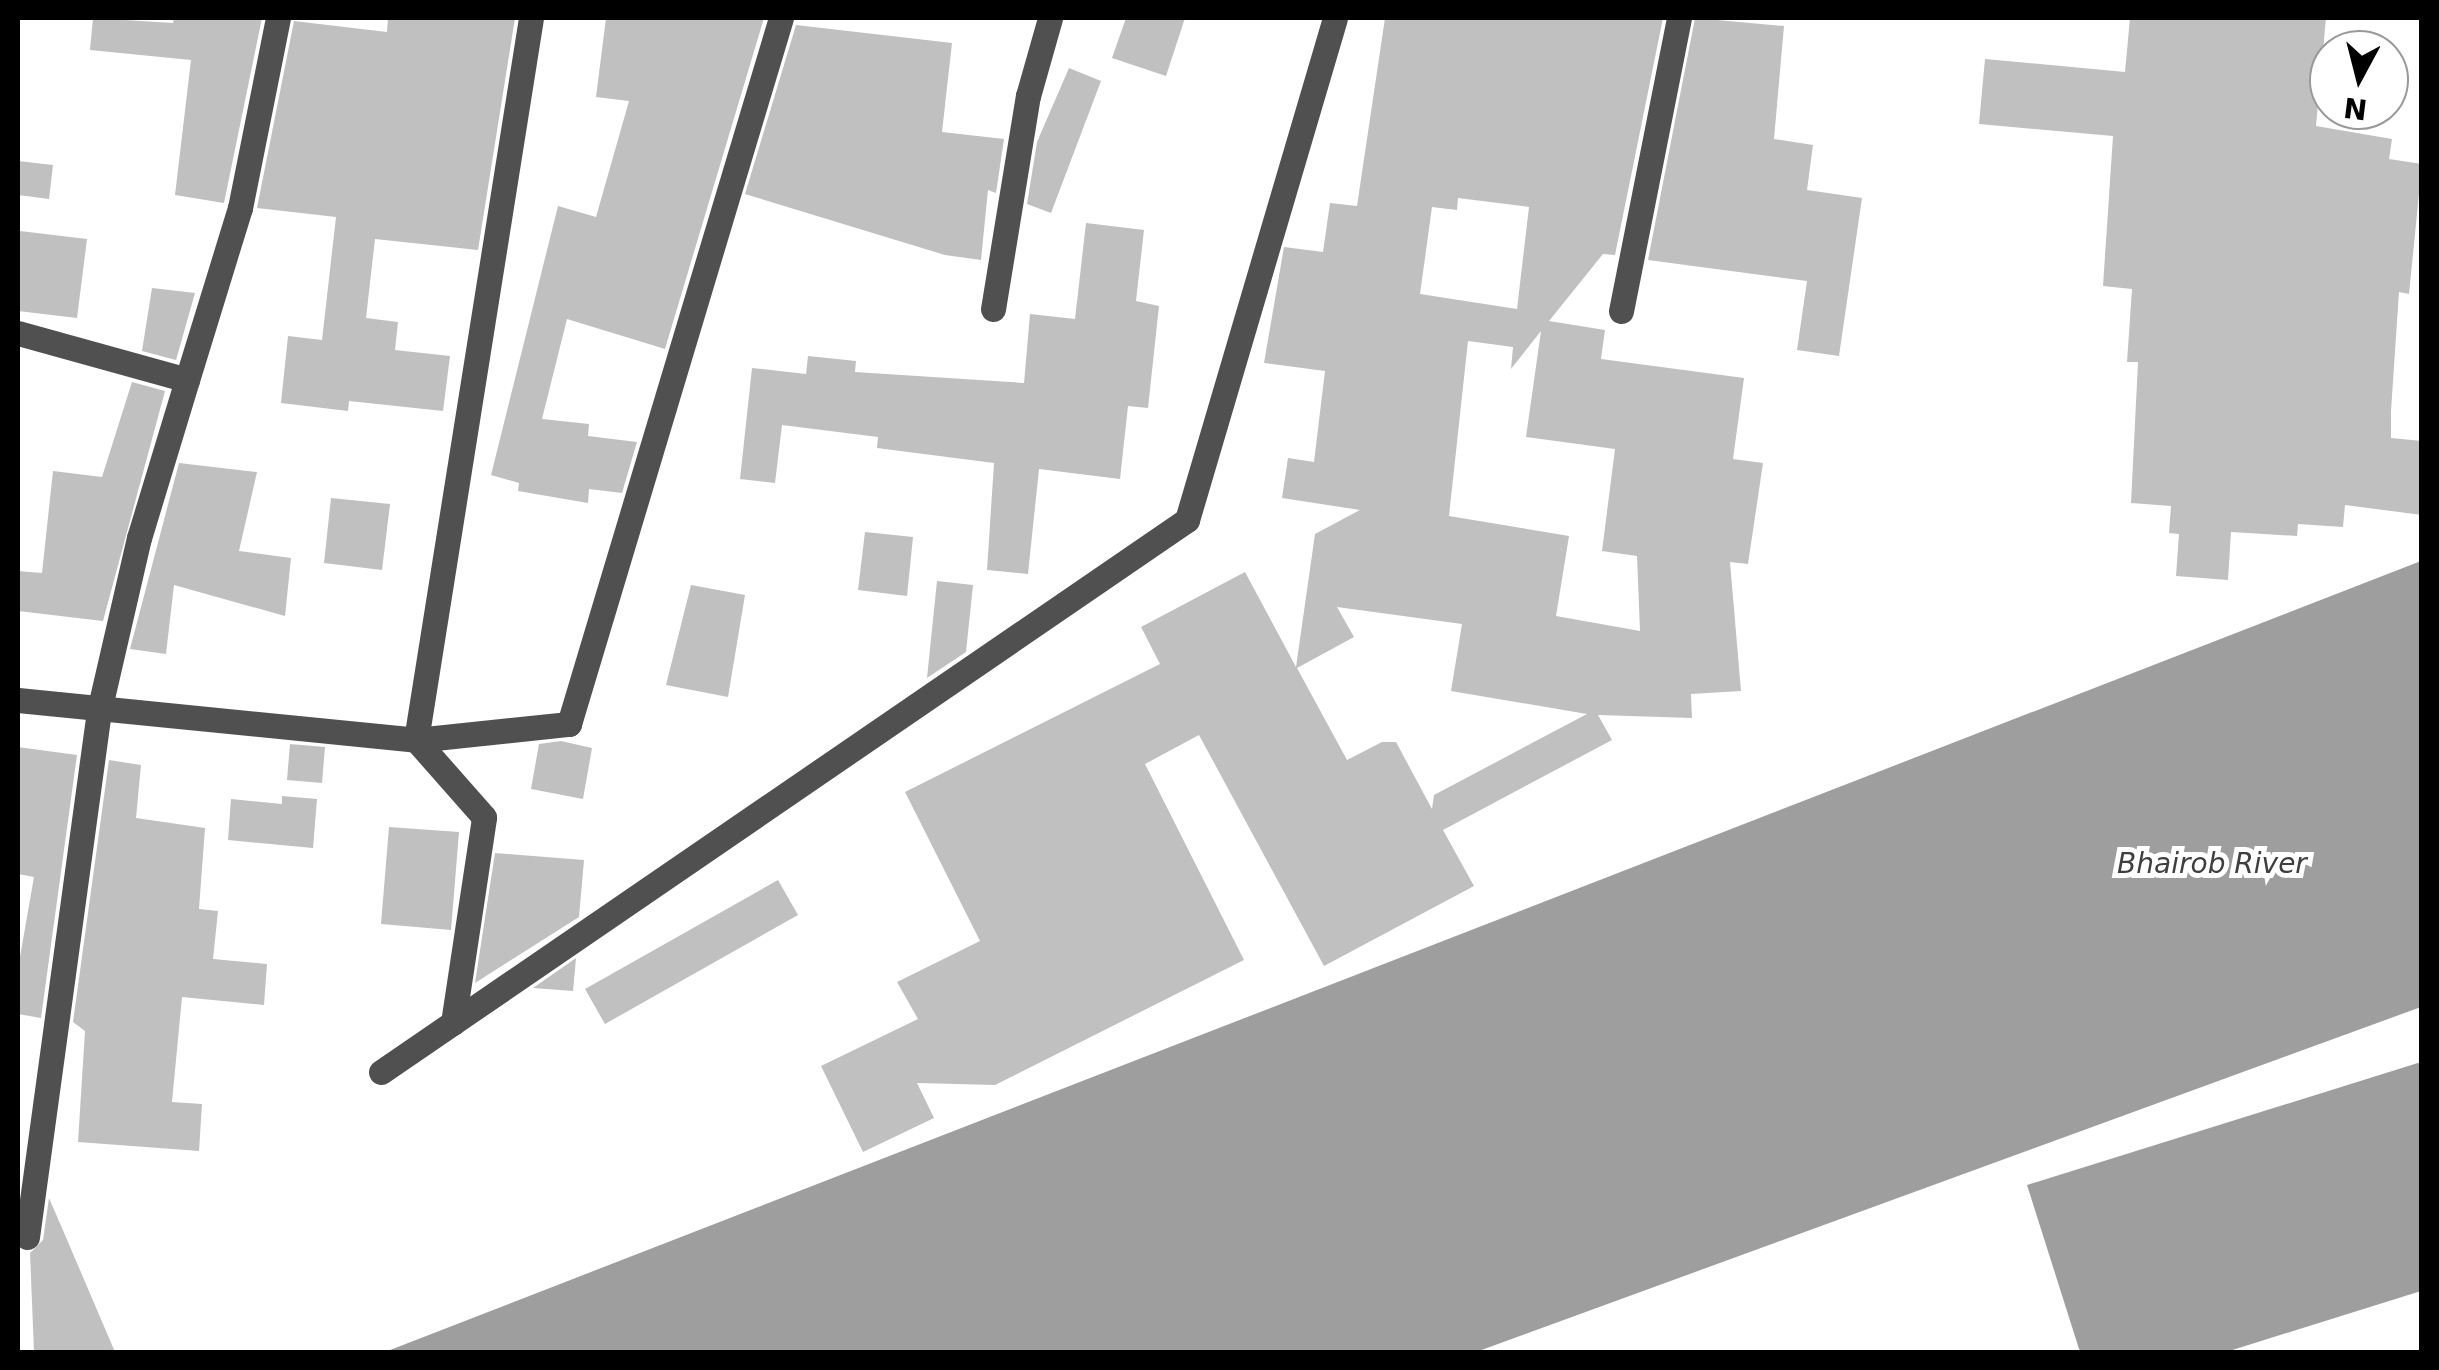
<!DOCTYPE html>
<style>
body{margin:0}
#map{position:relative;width:2439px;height:1370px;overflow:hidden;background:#fff;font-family:"DejaVu Sans",sans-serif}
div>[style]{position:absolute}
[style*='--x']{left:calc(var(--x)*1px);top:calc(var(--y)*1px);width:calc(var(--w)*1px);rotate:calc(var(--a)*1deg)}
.water>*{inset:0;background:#9e9e9e}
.building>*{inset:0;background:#c0c0c0}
.minor>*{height:25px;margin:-12.5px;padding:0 12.5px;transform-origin:12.5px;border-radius:12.5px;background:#505050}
span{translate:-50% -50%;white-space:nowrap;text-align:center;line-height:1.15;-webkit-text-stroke:10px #fff;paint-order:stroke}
.water-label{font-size:28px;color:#3f3f3f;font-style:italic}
.frame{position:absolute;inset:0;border:20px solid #000;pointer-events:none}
.north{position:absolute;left:2309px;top:30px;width:100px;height:100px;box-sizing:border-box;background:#fff;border:2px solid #999;border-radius:50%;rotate:187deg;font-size:28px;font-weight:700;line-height:40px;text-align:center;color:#000}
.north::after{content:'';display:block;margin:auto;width:35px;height:45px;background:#000;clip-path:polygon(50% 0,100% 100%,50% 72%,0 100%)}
</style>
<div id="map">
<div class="water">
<i style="clip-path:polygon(2421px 561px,2421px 1007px,1476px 1352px,385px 1352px)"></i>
<i style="clip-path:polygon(2421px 1062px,2421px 1291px,2226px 1352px,2080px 1352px,2027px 1185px)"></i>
</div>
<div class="building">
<i style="clip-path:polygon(93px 18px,173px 23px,174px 18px,262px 18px,224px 203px,175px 195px,191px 60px,90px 50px)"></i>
<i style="clip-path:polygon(388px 18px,515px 18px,478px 250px,375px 239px,366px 318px,398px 322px,395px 350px,450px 356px,443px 411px,349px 401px,348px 411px,281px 403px,288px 336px,322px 340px,336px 217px,257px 208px,294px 21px,387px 32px)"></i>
<i style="clip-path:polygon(606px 18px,764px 18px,665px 349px,567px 319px,542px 419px,589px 424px,588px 436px,637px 442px,622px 493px,589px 489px,588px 503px,518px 491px,519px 483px,491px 475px,558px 206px,596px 217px,629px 101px,596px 97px)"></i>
<i style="clip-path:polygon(1126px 18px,1185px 18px,1166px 76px,1112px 58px)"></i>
<i style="clip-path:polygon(evenodd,1385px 18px,1663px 18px,1615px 255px,1603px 254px,1549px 321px,1605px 330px,1601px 359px,1744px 378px,1733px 459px,1763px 463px,1748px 564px,1730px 562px,1741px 691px,1691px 694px,1692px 718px,1598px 715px,1612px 740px,1443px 830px,1474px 886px,1324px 966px,1199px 735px,1145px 764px,1244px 960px,995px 1085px,917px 1083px,934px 1118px,863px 1152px,821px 1066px,918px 1019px,897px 982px,980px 941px,905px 792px,1160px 664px,1141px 627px,1245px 572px,1296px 667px,1315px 534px,1360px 510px,1282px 498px,1288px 458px,1314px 462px,1325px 371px,1264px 363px,1284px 247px,1323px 252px,1330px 203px,1357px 206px,1385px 18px,1458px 198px,1529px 207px,1517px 309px,1420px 294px,1432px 207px,1457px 210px,1458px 198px,1385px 18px,1541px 331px,1526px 437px,1615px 449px,1602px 551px,1637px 556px,1640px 631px,1556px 616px,1569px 536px,1449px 516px,1468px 341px,1513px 347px,1511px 369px,1541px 331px,1385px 18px,1337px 607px,1462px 624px,1451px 691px,1587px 714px,1434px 795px,1432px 809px,1396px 742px,1382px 742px,1347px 760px,1297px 668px,1354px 637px,1337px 607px)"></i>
<i style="clip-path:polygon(1695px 18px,1784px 26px,1774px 139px,1813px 145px,1807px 190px,1862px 198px,1839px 356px,1797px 350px,1807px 281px,1648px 260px)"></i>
<i style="clip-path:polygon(2130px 18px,2326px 18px,2316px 126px,2392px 139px,2389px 159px,2422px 164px,2409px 294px,2399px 292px,2391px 411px,2391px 438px,2422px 441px,2422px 515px,2345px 505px,2343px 527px,2298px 524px,2297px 536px,2231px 532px,2228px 580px,2176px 576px,2179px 534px,2169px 533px,2171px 506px,2131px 503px,2138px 362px,2127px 362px,2132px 289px,2103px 286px,2113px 136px,1979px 124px,1985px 59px,2125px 72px)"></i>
<i style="clip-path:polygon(796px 25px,952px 43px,942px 132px,1004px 139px,996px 193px,988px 190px,981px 260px,945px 255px,745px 194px)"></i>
<i style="clip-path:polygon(1069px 68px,1101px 81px,1051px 213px,1027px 204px,1037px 142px)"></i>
<i style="clip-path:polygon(18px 161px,53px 165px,49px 199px,18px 195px)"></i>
<i style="clip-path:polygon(1086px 223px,1144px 230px,1136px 301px,1159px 306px,1148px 408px,1128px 406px,1120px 479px,1039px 469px,1028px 574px,987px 570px,994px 463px,877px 448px,878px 437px,782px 425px,775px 483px,740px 479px,752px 368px,806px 374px,808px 356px,856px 361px,855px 372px,1024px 383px,1030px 314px,1075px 319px)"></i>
<i style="clip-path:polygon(20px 231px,87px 239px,77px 318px,18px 311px)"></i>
<i style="clip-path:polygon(152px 288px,195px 293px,176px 360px,142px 351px)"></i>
<i style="clip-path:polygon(132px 382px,165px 391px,103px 621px,18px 611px,18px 571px,42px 573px,53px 471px,102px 477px)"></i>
<i style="clip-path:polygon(179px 463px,257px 472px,239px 551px,291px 558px,285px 616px,174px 585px,166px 654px,130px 649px)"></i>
<i style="clip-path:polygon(331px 498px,390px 504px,382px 570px,324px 563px)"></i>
<i style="clip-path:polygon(865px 532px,913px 537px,907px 596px,858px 590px)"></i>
<i style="clip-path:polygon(937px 581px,973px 585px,966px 652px,927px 678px)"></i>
<i style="clip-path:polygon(691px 585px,745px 595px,728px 697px,666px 685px)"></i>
<i style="clip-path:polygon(561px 741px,592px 748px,583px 799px,531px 789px,539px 744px)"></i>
<i style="clip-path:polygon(290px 744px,325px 747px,322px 783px,287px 780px)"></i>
<i style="clip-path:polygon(18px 747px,77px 755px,41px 1018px,18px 1014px,18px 968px,34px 877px,18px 874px)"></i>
<i style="clip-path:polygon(109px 760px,141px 765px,136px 818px,205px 828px,199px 909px,218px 911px,213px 959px,267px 964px,264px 1005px,182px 997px,172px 1102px,202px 1104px,199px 1151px,78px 1142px,85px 1031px,73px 1022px)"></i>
<i style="clip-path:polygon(282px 796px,317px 799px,313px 848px,228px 840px,231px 799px,282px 804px)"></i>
<i style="clip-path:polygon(389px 827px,459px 832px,451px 930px,381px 924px)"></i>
<i style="clip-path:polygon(495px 853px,584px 860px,579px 917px,475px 983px)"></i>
<i style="clip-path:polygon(778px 880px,798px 915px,605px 1024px,585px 989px)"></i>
<i style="clip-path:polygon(576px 958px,573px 991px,533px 988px)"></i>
<i style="clip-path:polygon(49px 1198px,65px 1235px,115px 1352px,34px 1352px,30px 1253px,43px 1240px)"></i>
</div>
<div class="minor">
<i style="--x:993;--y:309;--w:216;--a:-80.7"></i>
<i style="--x:1028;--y:96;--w:81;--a:-74.2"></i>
<i style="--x:1621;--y:311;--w:299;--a:-78.8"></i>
<i style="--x:18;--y:333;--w:175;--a:15.5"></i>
<i style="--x:187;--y:380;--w:180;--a:-72.9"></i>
<i style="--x:240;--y:208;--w:194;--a:-78.7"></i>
<i style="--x:18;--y:700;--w:400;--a:5.7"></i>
<i style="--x:416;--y:740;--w:154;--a:-6"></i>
<i style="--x:569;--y:724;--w:737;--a:-73.29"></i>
<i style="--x:453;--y:1023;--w:208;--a:-81.4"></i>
<i style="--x:484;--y:817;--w:103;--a:-131.4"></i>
<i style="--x:416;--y:740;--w:731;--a:-80.95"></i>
<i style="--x:381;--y:1072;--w:977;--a:-34.41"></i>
<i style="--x:1187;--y:520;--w:523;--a:-73.57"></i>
<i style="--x:27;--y:1237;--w:531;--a:-82.21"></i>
<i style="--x:99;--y:711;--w:178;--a:-77"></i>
<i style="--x:139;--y:538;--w:165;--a:-73.1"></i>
</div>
<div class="water-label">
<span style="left:2212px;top:864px">Bhairob River</span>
</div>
<div class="frame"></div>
<div class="north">N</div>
</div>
